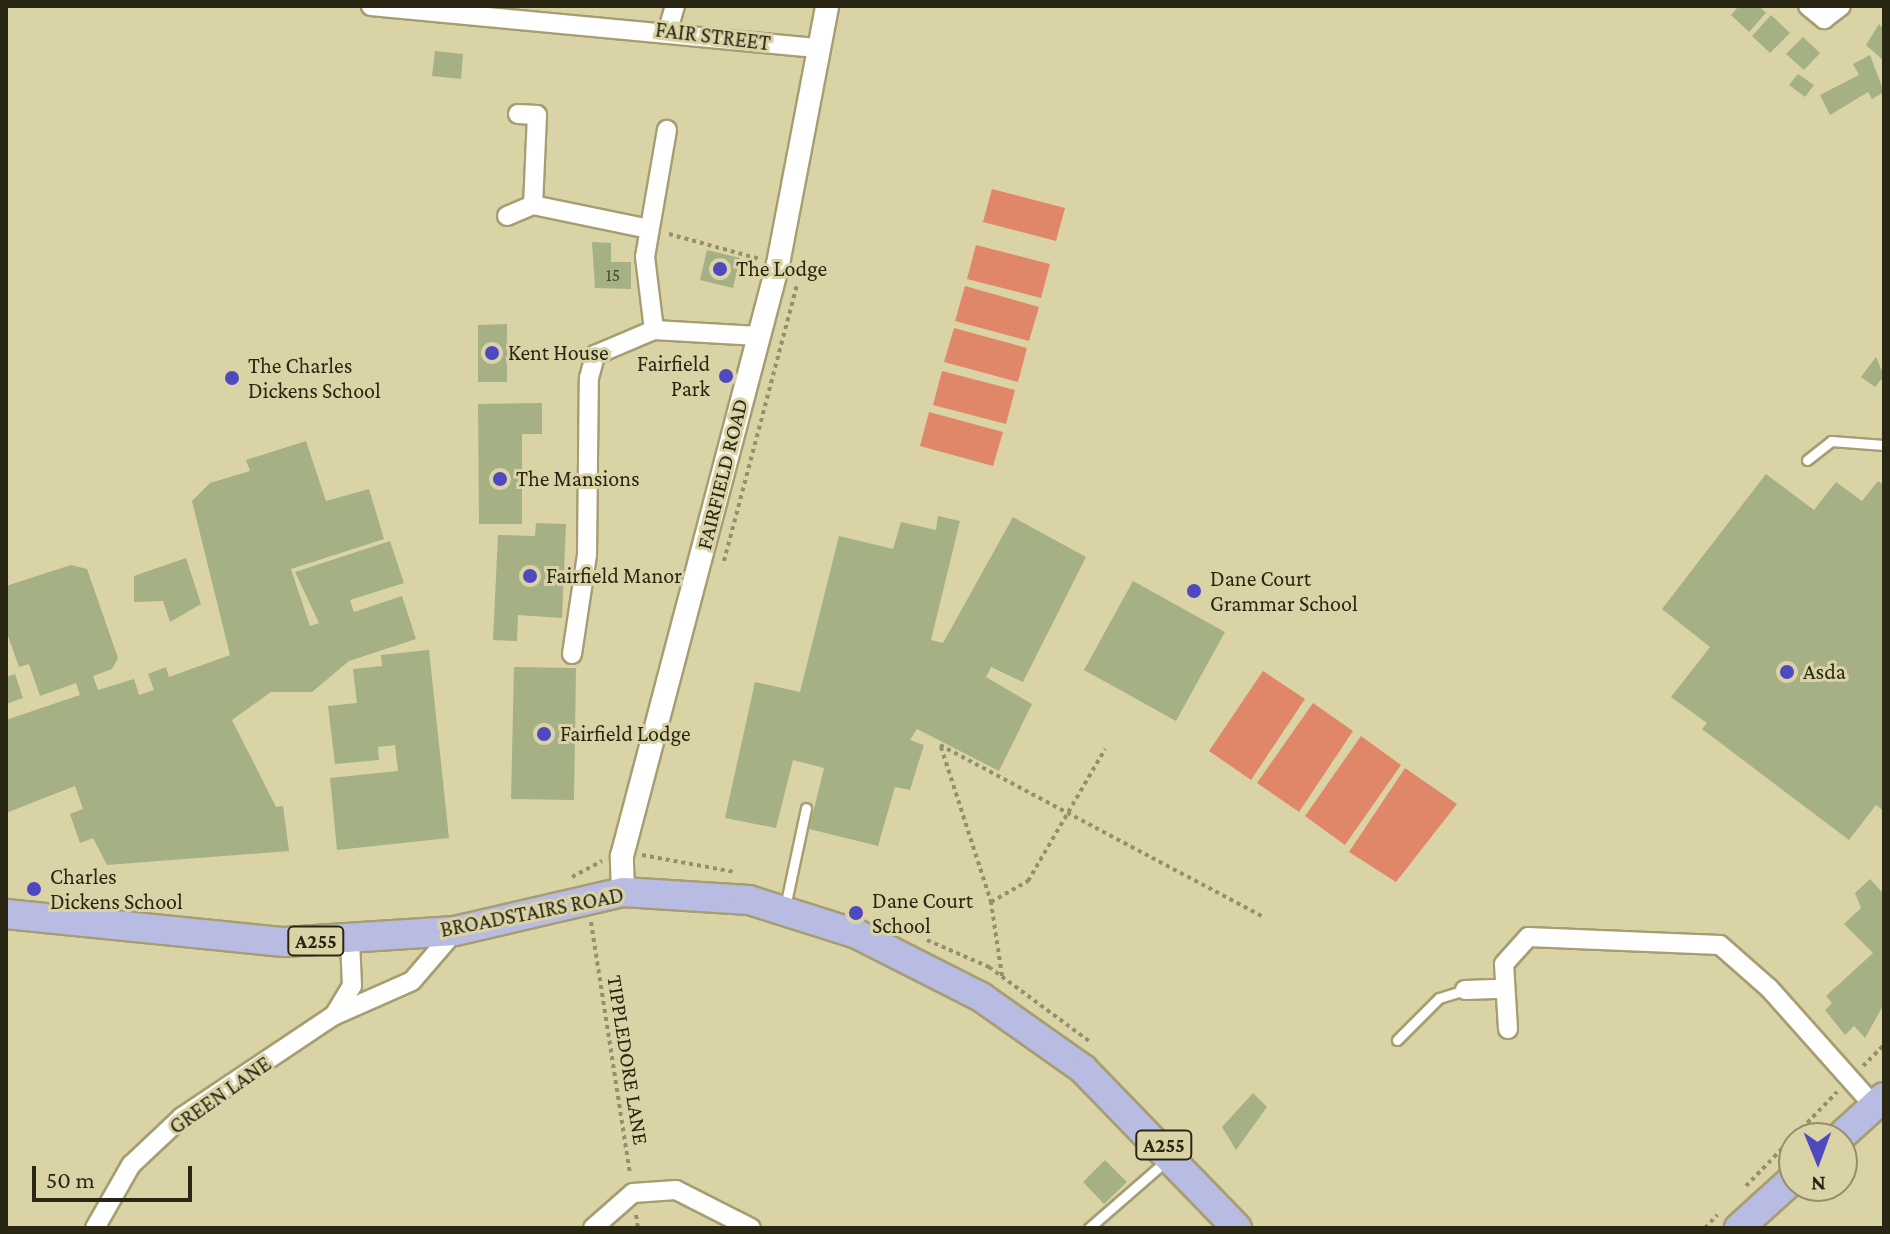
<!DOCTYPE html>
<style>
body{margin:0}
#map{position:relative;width:1890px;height:1234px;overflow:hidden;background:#dad3a5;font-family:"Crimson Pro",serif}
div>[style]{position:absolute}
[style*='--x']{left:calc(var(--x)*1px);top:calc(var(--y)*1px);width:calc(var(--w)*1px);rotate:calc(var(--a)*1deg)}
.green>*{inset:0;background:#e18769}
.building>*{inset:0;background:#a5b085}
.path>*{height:4px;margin-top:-2px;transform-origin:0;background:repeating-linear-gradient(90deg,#958f6c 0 4px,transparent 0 8px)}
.roads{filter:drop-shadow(2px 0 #a69e72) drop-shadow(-2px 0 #a69e72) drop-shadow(0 2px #a69e72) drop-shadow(0 -2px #a69e72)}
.service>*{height:9px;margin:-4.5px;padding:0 4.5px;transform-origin:4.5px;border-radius:4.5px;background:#fff}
.minor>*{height:18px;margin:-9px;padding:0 9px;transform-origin:9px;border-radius:9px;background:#fff}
.tertiary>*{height:22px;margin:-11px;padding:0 11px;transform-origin:11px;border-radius:11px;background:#fff}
.primary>*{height:28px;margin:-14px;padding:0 14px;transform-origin:14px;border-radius:14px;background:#b8bbe2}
.dots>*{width:22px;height:22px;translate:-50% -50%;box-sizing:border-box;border:4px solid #dad3a5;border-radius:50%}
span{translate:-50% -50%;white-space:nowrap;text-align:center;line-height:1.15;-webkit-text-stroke:6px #dad3a5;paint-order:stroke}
.number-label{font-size:18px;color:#484830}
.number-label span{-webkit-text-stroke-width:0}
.shield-label span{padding:2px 6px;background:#dad3a5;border:2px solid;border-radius:6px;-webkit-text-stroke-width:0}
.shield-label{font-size:20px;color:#292614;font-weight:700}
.street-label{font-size:22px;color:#292614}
.poi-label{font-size:22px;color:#292614}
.left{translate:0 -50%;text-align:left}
.right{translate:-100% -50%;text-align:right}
.frame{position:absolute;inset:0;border:8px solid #292614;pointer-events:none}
.north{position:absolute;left:1778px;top:1122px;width:80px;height:80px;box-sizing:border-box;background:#dad3a5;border:2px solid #938e6b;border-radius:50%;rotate:179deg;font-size:22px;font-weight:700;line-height:32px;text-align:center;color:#292614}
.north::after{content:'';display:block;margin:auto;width:28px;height:36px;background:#4f49bf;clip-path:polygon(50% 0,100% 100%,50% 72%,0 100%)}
.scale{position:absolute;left:32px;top:1166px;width:160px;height:36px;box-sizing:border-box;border:4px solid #292614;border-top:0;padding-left:10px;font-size:24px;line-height:28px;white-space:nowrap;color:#292614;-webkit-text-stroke:6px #dad3a5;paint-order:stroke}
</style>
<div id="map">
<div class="green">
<i style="clip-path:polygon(992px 189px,1065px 208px,1056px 241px,983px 222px)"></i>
<i style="clip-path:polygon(976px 245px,1050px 264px,1041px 298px,967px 279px)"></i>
<i style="clip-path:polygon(965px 286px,1039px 307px,1029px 341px,955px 321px)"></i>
<i style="clip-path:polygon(954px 328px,1027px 348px,1018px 382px,944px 362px)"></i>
<i style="clip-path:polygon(942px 371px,1015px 390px,1006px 424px,933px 405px)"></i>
<i style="clip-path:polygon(929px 412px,1003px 432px,993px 466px,920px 446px)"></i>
<i style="clip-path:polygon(1263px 671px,1305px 699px,1251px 780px,1209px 751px)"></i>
<i style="clip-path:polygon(1313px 703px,1353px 731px,1299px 812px,1257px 783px)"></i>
<i style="clip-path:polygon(1361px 736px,1401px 765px,1345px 845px,1305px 816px)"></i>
<i style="clip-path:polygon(1405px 768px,1457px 804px,1396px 882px,1349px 852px)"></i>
</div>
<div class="building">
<i style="clip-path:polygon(1739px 6px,1759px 6px,1766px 13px,1749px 32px,1731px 15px)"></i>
<i style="clip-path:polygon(1771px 15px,1790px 33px,1770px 53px,1752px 36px)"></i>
<i style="clip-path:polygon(1879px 24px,1884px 29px,1884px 61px,1866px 45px)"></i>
<i style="clip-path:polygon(1803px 37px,1820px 53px,1804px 70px,1786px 54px)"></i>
<i style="clip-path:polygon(435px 51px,463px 54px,461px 79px,432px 76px)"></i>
<i style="clip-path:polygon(1870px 55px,1884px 92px,1872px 99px,1868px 92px,1830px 115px,1820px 95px,1859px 75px,1853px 64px)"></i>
<i style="clip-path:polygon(1798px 74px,1814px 85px,1805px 97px,1789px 85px)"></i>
<i style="clip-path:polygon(592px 242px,611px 243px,611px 262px,631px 262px,631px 289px,595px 288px)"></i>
<i style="clip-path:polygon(707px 250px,740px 258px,733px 288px,700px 280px)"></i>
<i style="clip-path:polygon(507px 324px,507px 382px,478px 382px,478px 325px)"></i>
<i style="clip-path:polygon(1876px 357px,1884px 376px,1875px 387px,1861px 377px)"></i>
<i style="clip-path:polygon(542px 403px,542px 434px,522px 434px,522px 524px,479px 524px,478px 404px)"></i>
<i style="clip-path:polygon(306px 441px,326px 501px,369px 489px,384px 539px,291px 569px,310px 626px,319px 623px,295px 572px,390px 541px,404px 583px,350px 600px,354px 612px,402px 596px,416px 639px,349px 661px,312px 692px,271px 692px,232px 720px,276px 807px,283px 806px,289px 851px,107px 865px,93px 838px,80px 843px,70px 814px,83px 809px,75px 786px,6px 813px,6px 720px,80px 695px,76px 683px,40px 696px,29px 664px,19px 667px,6px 630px,6px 586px,71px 565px,87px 569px,118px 658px,112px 669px,93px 676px,98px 690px,134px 679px,139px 695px,154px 690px,148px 674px,166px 667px,169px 677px,230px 655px,192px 501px,210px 483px,250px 471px,246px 460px)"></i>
<i style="clip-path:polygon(1766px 474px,1814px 510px,1836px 482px,1862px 501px,1878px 481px,1884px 485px,1884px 811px,1876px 805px,1849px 840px,1702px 729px,1707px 723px,1671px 697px,1710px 647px,1662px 609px)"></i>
<i style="clip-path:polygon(938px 516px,960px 521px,931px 640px,943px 643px,1013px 517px,1086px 557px,1023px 682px,991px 667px,986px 677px,1032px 704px,999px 771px,917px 729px,910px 740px,924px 745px,910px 790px,895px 787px,878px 846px,809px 829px,824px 768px,793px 760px,776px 828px,725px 818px,755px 682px,800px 692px,839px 536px,893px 549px,901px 522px,936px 530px)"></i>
<i style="clip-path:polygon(536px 523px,566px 524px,562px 618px,518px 615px,517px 641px,493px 640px,498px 535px,535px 536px)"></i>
<i style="clip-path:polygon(186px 558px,201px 604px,170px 622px,163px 601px,134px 602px,134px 576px)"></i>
<i style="clip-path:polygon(1133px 581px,1225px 632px,1176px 721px,1084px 670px)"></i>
<i style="clip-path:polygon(429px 650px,449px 838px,337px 850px,330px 778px,398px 771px,395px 745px,378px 747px,379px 760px,335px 764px,328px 706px,357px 703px,353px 669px,382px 666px,381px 655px)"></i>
<i style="clip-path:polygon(514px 667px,576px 668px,574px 800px,511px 799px)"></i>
<i style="clip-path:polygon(15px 674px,23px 698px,6px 704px,6px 677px)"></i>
<i style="clip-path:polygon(1870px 879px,1884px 894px,1884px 1004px,1865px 1038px,1854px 1026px,1845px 1035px,1825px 1010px,1832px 1003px,1826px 996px,1873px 953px,1844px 924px,1861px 908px,1855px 893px)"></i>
<i style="clip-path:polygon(1253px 1093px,1267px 1107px,1236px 1150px,1222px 1127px)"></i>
<i style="clip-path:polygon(1105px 1160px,1127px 1182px,1104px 1204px,1083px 1182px)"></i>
</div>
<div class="path">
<i style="--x:669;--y:234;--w:94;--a:15.4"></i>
<i style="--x:724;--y:561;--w:286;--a:-75.2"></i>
<i style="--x:940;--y:745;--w:366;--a:28"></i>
<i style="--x:941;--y:747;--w:163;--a:72.1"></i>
<i style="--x:642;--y:855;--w:95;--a:10.4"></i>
<i style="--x:572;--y:877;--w:34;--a:-28"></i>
<i style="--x:591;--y:922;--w:255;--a:81.2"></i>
<i style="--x:927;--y:940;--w:68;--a:23.5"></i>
<i style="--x:989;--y:967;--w:124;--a:36.5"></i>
<i style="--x:1002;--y:976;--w:75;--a:-98.5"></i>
<i style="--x:991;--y:902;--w:43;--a:-29.6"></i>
<i style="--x:1028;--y:881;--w:153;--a:-59.7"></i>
<i style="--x:1863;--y:1066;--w:30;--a:-45"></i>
<i style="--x:1746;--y:1186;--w:131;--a:-45.9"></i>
<i style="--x:636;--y:1215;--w:13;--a:81"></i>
<i style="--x:1705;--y:1228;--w:18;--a:-47"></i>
</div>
<div class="roads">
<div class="service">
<i style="--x:1807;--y:460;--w:31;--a:-38"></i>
<i style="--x:1831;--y:441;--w:53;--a:4.3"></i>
<i style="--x:785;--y:907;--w:101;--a:-78"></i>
<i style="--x:1397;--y:1040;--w:59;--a:-45"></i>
<i style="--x:1439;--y:998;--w:27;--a:-17"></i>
<i style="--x:1089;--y:1228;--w:103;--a:-41.1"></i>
</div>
<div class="minor">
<i style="--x:371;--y:6;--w:447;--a:5.4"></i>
<i style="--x:1808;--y:6;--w:21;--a:39"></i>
<i style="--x:1824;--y:19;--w:21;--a:-37"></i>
<i style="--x:668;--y:30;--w:25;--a:-74"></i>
<i style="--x:518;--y:114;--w:19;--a:3"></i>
<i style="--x:537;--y:115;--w:90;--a:92.5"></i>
<i style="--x:507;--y:216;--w:28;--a:-23"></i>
<i style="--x:533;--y:205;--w:118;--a:11.7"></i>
<i style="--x:654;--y:330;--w:74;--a:-97"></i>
<i style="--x:645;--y:257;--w:129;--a:-80.2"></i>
<i style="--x:572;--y:654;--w:100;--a:-81.4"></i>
<i style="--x:587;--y:555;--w:177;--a:-89.4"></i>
<i style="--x:589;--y:378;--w:24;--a:-75"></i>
<i style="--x:595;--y:355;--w:64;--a:-23"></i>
<i style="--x:654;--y:330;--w:104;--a:3.3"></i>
<i style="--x:1465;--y:990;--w:37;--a:-2"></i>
<i style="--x:335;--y:1014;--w:33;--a:-59"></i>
<i style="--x:352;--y:986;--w:46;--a:-92.5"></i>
<i style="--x:1508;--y:1029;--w:65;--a:-93.5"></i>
<i style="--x:1504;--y:964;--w:36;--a:-48"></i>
<i style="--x:1528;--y:937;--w:192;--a:2.4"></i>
<i style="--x:1720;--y:945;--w:65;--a:41.3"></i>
<i style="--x:1769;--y:988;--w:158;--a:48.3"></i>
<i style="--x:95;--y:1228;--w:73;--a:-60.3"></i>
<i style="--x:131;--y:1165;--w:70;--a:-43.3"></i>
<i style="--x:182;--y:1117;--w:182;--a:-33.8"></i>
<i style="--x:333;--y:1016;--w:86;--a:-23.9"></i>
<i style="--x:412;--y:981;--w:66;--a:-49.3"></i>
<i style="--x:593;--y:1228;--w:53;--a:-41.2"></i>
<i style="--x:633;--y:1193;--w:43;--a:-4"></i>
<i style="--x:676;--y:1190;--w:84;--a:26.9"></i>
</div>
<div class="tertiary">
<i style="--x:623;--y:892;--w:36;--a:-92"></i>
<i style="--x:622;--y:856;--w:612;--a:-75.24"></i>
<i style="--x:778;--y:264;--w:263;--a:-79.2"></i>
</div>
<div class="primary">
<i style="--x:6;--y:914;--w:279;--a:5.8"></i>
<i style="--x:284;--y:942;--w:171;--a:-3.7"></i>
<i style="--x:455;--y:931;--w:172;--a:-13.1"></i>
<i style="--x:623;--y:892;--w:126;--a:3.6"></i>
<i style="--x:749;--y:900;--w:113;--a:17.5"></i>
<i style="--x:857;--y:934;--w:139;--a:26.9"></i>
<i style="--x:981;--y:997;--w:125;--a:35.2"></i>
<i style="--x:1083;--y:1069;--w:221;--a:45.9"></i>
<i style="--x:1839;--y:1138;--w:61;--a:-42.3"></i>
<i style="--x:1739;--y:1228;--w:74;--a:-42.3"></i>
</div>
</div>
<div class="dots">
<i style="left:720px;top:269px;background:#4f49bf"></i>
<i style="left:492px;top:353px;background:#4f49bf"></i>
<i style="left:726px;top:376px;background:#4f49bf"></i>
<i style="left:232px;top:378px;background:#4f49bf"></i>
<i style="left:500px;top:479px;background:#4f49bf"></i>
<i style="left:530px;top:576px;background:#4f49bf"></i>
<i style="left:1194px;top:591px;background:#4f49bf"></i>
<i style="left:1787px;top:672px;background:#4f49bf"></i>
<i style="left:544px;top:734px;background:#4f49bf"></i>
<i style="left:34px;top:889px;background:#4f49bf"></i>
<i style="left:856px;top:913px;background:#4f49bf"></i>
</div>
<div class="number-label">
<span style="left:613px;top:275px">15</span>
</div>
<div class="shield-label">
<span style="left:316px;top:941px">A255</span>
<span style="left:1164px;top:1145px">A255</span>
</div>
<div class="street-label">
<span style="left:713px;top:36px;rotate:7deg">FAIR STREET</span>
<span style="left:722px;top:474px;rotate:-76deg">FAIRFIELD ROAD</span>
<span style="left:532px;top:912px;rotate:-11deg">BROADSTAIRS ROAD</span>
<span style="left:628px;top:1060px;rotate:81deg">TIPPLEDORE LANE</span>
<span style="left:220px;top:1095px;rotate:-35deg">GREEN LANE</span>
</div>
<div class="poi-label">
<span class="left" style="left:736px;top:269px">The Lodge</span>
<span class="left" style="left:508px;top:353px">Kent House</span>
<span class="right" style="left:710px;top:376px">Fairfield<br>Park</span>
<span class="left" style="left:248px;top:378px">The Charles<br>Dickens School</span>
<span class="left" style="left:516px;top:479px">The Mansions</span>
<span class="left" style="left:546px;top:576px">Fairfield Manor</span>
<span class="left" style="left:1210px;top:591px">Dane Court<br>Grammar School</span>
<span class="left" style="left:1803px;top:672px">Asda</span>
<span class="left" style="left:560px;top:734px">Fairfield Lodge</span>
<span class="left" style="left:50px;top:889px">Charles<br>Dickens School</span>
<span class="left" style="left:872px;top:913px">Dane Court<br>School</span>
</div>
<div class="frame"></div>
<div class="north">N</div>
<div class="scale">50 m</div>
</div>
